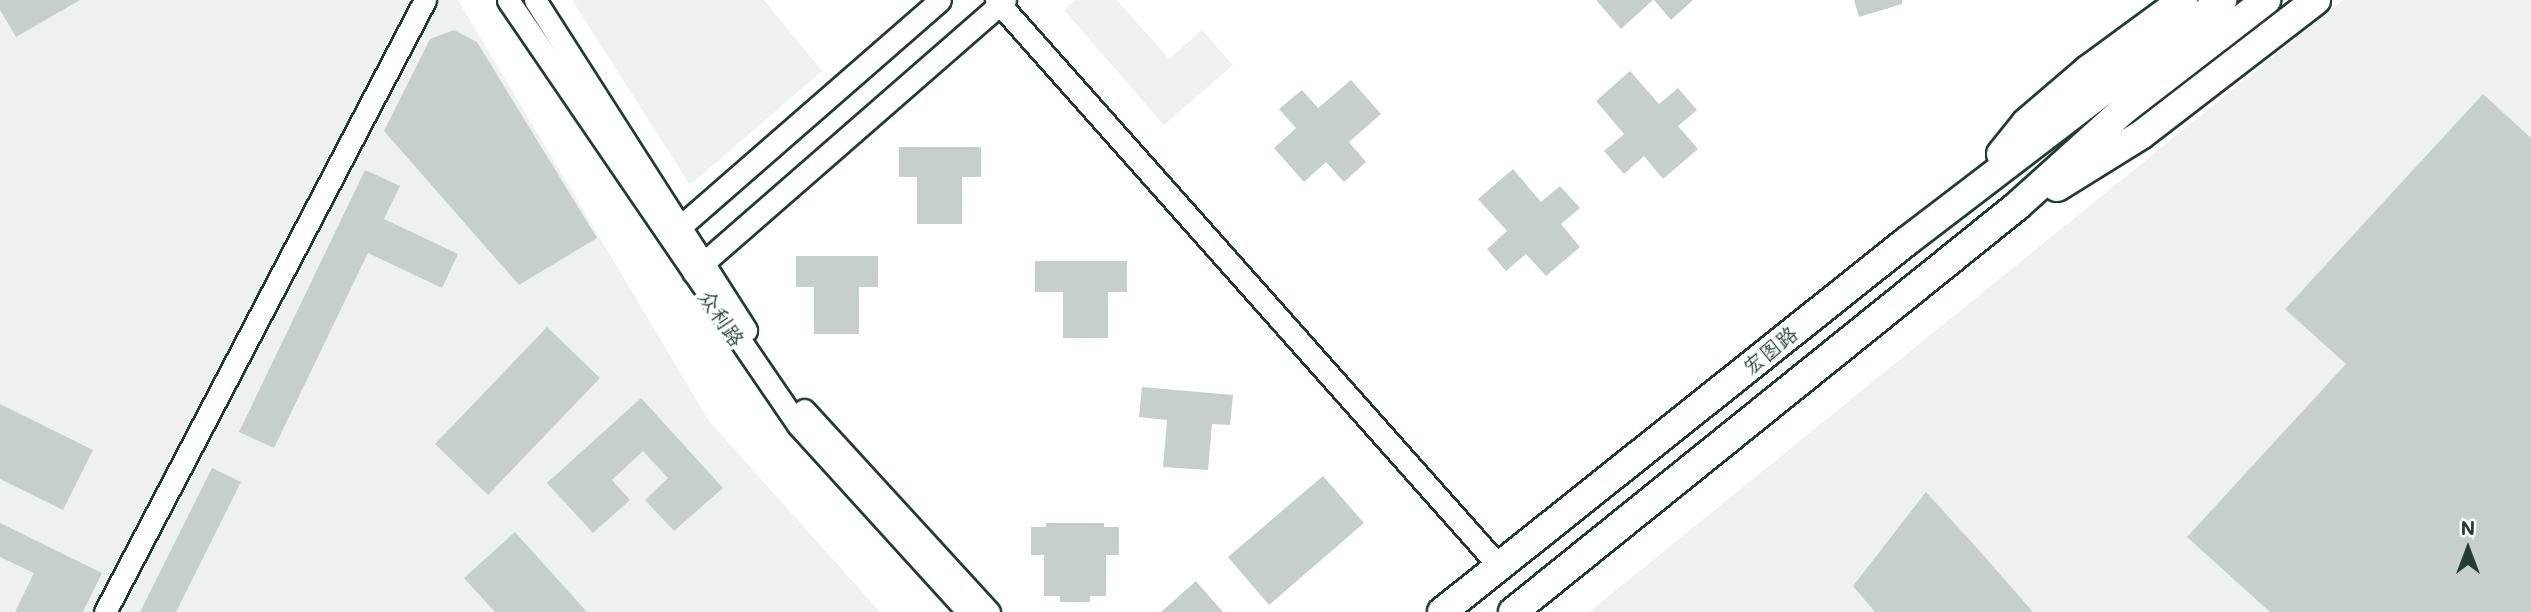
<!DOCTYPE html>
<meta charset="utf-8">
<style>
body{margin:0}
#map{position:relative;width:2531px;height:612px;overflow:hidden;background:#fff;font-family:Mali,"LXGW WenKai TC",sans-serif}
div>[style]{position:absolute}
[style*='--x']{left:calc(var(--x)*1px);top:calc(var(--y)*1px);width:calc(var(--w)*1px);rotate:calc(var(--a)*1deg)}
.built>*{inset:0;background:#eef1f0}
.building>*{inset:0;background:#c7cfcc}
.roads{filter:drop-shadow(2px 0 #1f3d34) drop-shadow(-2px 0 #1f3d34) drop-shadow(0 2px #1f3d34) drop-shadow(0 -2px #1f3d34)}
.minor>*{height:21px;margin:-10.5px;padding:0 10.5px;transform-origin:10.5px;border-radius:10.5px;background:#fff}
.major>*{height:28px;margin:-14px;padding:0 14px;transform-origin:14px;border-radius:14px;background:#fff}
span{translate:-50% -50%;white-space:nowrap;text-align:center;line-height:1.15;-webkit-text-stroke:7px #fff;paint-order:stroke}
.street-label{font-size:21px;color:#1f3d34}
.north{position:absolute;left:2433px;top:514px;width:70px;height:70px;-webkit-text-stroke:5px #fff;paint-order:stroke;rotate:0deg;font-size:19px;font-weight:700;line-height:28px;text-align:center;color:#1f3d34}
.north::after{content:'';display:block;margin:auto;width:24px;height:32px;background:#1f3d34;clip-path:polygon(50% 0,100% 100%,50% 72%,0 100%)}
</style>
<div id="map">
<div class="built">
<i style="clip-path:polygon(0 0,458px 0,709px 421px,880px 612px,0 612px)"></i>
<i style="clip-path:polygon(572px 0,764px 0,822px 71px,690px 185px)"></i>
<i style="clip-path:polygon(1076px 0,1117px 0,1169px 59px,1202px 30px,1233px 65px,1164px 125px,1064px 10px)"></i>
<i style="clip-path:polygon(2343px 0,2531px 0,2531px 612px,1589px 612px)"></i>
</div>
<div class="building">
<i style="clip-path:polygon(0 0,80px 0,16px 37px,0 10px)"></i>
<i style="clip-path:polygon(1596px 0,1653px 0,1621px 29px)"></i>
<i style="clip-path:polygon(1654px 0,1693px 0,1671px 20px)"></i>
<i style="clip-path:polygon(1854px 0,1902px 0,1902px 4px,1859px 17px)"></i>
<i style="clip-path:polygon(454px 30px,477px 42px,597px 238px,519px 285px,384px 131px,430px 39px)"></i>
<i style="clip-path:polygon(1630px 71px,1659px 104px,1678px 88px,1697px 110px,1678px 126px,1698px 149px,1663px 179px,1644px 156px,1624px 174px,1604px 151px,1624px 134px,1596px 101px)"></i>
<i style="clip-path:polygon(1351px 80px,1381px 114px,1349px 142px,1366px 162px,1344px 182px,1326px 162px,1304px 182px,1274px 148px,1296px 128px,1279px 109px,1302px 90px,1318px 108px)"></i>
<i style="clip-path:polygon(2483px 94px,2531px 138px,2531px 612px,2270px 612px,2187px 537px,2346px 364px,2285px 309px)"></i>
<i style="clip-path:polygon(899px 147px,981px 147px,981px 177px,962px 177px,962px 224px,917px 224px,917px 177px,899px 177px)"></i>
<i style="clip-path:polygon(1513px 169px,1541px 202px,1560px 186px,1580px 208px,1561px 224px,1580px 247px,1546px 276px,1526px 254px,1506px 271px,1487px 249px,1507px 231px,1478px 199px)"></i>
<i style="clip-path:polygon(365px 170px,400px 186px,384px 219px,458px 254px,442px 288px,368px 253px,274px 448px,239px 432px)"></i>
<i style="clip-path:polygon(796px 256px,878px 256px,878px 287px,859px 287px,859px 334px,814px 334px,814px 287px,796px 287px)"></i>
<i style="clip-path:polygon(1035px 261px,1127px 261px,1127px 292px,1108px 292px,1108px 338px,1063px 338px,1063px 292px,1035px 292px)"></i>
<i style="clip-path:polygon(547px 327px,600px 378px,488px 495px,435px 444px)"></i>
<i style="clip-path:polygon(1142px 387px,1233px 395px,1230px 425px,1212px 424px,1208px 470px,1163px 467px,1167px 420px,1139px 417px)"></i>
<i style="clip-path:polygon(641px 398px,723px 488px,674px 531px,645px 500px,668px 478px,643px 451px,612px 480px,630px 500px,593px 533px,547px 483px)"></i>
<i style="clip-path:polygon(0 404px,93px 450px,63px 510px,0 479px)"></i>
<i style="clip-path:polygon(212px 468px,241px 482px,176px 612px,140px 612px)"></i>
<i style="clip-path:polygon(1323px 476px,1364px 523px,1269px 605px,1228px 557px)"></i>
<i style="clip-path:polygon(1926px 492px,1977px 548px,2033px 612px,1875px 612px,1853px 586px)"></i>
<i style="clip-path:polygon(0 523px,102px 573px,83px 612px,15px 612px,34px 573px,0 557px)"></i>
<i style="clip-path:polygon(1046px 523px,1104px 523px,1104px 527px,1119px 527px,1119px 555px,1106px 555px,1106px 596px,1090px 596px,1090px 602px,1060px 602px,1060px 596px,1044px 596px,1044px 555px,1031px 555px,1031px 527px,1046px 527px)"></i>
<i style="clip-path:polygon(515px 532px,587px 612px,495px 612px,464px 578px)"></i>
<i style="clip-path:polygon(1196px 581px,1223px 612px,1161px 612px)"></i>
</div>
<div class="roads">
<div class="minor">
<i style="--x:508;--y:0;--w:515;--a:55.69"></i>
<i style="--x:798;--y:425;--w:253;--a:47.7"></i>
<i style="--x:535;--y:0;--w:392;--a:57.4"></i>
<i style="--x:996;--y:0;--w:757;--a:48.37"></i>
<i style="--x:673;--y:233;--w:354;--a:-41.1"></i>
<i style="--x:693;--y:272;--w:414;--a:-41.1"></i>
<i style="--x:804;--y:410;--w:274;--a:47.5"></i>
<i style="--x:105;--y:612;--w:691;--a:-62.4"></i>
</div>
<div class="major">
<i style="--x:2001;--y:154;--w:40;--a:-51"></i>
<i style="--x:2026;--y:123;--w:83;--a:-40.6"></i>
<i style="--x:2089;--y:69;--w:117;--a:-36.3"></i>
<i style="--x:2057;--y:187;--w:99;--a:-31.8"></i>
<i style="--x:2141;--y:135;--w:221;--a:-37.6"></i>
<i style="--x:1442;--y:612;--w:595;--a:-38.58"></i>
<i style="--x:1907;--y:241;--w:397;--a:-37.4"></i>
<i style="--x:1513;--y:612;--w:647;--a:-38.85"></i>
<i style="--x:2017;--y:206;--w:147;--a:-42"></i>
<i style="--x:2126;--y:108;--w:177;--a:-37.6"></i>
</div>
</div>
<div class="street-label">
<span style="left:722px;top:318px;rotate:56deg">众利路</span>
<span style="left:1770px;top:350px;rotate:-39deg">宏图路</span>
</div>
<div class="north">N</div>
</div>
